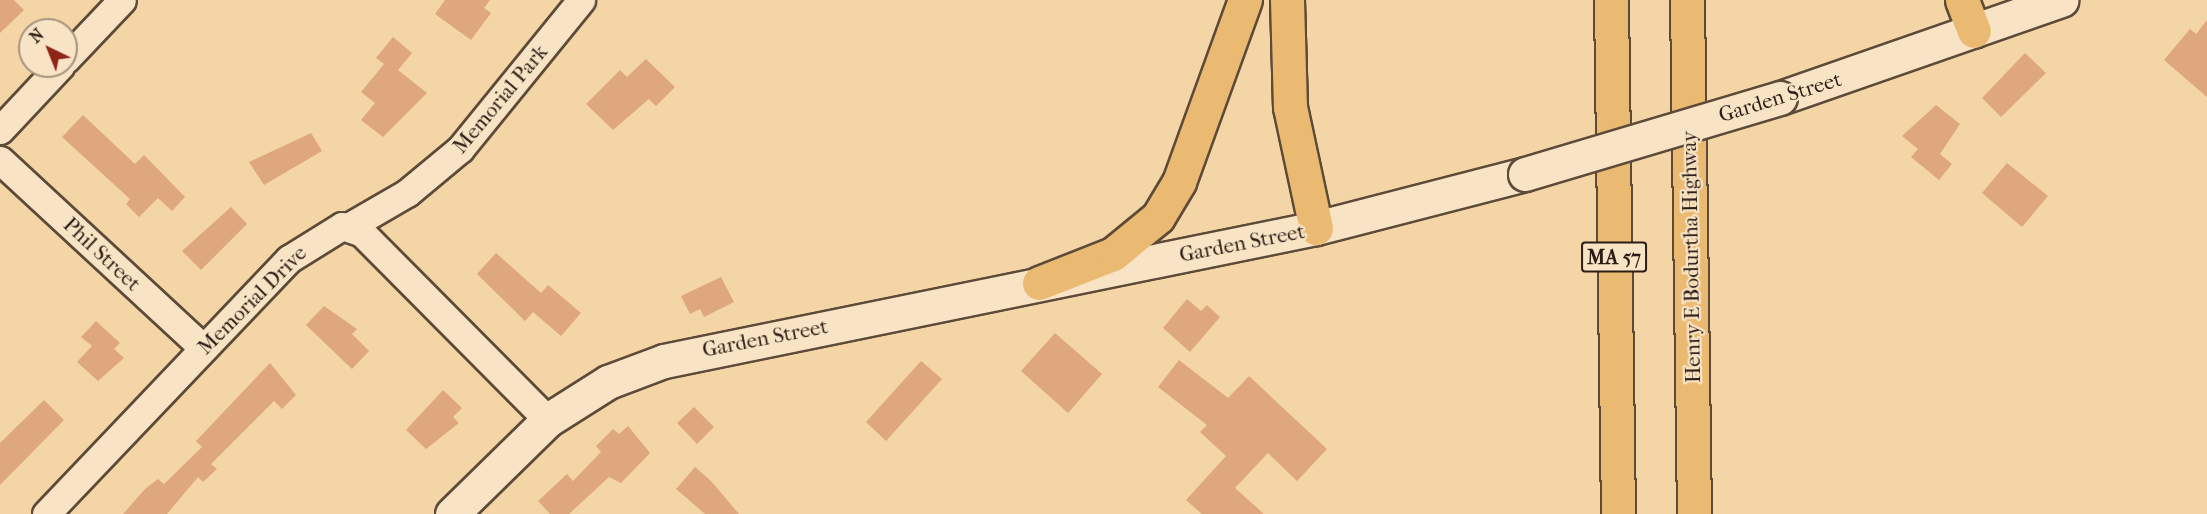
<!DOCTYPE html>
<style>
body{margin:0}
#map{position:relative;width:2207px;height:514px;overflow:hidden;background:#f4d5a6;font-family:"IM FELL French Canon",serif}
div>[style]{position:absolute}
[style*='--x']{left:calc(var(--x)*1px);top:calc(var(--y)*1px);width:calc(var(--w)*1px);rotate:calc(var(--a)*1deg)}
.building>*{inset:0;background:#dfa77d}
.roads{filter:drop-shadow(2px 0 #5d4a39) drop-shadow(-2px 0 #5d4a39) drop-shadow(0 2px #5d4a39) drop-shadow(0 -2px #5d4a39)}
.minor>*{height:27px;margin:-13.5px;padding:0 13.5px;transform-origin:13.5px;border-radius:13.5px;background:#f8e4c5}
.tertiary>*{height:33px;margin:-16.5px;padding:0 16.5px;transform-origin:16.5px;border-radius:16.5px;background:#f8e4c5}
.motorway>*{height:33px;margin:-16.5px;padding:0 16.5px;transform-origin:16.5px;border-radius:16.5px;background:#eaba73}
.bridges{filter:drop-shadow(2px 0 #5d4a39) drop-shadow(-2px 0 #5d4a39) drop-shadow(0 2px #5d4a39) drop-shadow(0 -2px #5d4a39)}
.tertiary-bridge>*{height:33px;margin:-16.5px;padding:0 16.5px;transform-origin:16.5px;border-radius:16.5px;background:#f8e4c5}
span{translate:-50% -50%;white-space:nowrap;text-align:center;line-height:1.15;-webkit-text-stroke:4.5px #f8e4c5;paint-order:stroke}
.shield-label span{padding:2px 4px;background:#f8e4c5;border:2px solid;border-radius:4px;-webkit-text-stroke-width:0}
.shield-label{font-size:20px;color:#2b1c15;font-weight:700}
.street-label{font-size:21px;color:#2b1c15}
.north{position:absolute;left:18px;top:18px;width:60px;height:60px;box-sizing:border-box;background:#f8e4c5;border:2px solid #a6947f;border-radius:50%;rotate:317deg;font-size:16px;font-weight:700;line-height:24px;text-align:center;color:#2b1c15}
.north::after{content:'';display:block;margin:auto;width:21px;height:27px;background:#8f2418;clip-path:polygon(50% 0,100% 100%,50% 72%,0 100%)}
</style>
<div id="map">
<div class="building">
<i style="clip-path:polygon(0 0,14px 0,24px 10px,0 33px)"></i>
<i style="clip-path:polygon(445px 0,490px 0,484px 8px,491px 13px,471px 40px,435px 14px)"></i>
<i style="clip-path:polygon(2207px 20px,2207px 97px,2164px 60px,2190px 29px,2196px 34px)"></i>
<i style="clip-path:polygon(393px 37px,412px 53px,398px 70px,427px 93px,383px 137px,361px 120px,375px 103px,361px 92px,384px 64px,376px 58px)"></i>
<i style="clip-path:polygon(2025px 53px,2046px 73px,2001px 117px,1982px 98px)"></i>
<i style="clip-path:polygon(646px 59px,675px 87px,656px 106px,649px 99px,613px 130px,586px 104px,620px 70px,627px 77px)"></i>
<i style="clip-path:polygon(1936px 105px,1960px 124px,1940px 154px,1952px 164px,1939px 180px,1911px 157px,1918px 149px,1902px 136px)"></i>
<i style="clip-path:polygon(83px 115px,135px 164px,144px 155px,185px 197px,172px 211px,158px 198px,139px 217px,126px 204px,130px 199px,62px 137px)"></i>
<i style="clip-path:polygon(311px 133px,322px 151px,264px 185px,249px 162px)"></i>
<i style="clip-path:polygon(2007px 163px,2048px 196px,2022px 227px,1982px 193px)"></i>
<i style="clip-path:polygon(231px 207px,247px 224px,201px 270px,182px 251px)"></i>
<i style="clip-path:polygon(496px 253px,541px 293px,548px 285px,581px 313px,561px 336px,533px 312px,525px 321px,477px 274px)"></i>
<i style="clip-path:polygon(721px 277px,734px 302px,704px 317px,700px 309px,690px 314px,681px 296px)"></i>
<i style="clip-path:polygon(1187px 299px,1201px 311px,1207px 305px,1220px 317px,1190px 352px,1163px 328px)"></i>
<i style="clip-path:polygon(324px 306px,357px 329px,352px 334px,369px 351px,352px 369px,306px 325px)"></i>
<i style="clip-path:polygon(96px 321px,120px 343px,114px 349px,124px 358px,98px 381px,77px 362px,92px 346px,81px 337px)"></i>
<i style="clip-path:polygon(1055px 333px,1102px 374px,1068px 413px,1021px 371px)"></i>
<i style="clip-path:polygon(1179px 360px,1228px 398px,1249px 376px,1327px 449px,1297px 481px,1268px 453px,1235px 488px,1264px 514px,1202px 514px,1186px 500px,1226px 456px,1200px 432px,1207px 425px,1158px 387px)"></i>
<i style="clip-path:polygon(921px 361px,942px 379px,886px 441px,866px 422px)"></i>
<i style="clip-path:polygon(270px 363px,296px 395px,282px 409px,274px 401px,211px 464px,217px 469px,203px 482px,198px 477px,167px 514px,123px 514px,145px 489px,158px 479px,164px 484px,202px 447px,196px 441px)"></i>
<i style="clip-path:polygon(443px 390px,462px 408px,453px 417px,459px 423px,426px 449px,406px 430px)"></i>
<i style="clip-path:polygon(44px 400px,64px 420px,0 485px,0 443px)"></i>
<i style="clip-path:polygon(694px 407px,714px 427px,697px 444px,677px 423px)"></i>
<i style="clip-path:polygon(628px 426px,650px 453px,621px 483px,609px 477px,569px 514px,550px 514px,538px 501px,567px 474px,573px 481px,601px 452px,596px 446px,613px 429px,619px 434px)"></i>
<i style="clip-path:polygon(695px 467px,711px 481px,739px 514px,705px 514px,676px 489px)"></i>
</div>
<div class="roads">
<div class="minor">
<i style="--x:66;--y:59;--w:81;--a:-46.5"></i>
<i style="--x:0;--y:130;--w:88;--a:-46.8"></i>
<i style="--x:0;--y:160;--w:277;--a:42.8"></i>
<i style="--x:350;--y:226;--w:66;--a:-30.1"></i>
<i style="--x:407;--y:193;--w:69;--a:-39.7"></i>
<i style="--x:460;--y:149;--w:192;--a:-50.9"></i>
<i style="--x:46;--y:514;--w:352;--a:-46.4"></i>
<i style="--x:289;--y:259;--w:62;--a:-31.9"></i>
<i style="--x:342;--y:226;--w:21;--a:19"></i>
<i style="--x:362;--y:233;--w:264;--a:45.2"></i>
</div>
<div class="tertiary">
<i style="--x:1780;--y:98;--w:298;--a:-19.2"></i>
<i style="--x:452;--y:514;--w:134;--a:-44.4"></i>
<i style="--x:548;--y:420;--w:71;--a:-32.3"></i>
<i style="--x:608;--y:382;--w:60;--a:-20.6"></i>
<i style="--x:664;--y:361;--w:665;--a:-11.53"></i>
<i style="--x:1316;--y:228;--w:216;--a:-14.5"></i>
</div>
<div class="motorway">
<i style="--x:1287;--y:0;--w:107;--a:88.4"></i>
<i style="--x:1290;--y:107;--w:124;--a:77.9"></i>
<i style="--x:1611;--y:0;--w:514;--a:89.22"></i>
<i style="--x:1687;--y:0;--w:514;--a:89.22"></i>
<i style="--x:1962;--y:0;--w:33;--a:69"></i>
<i style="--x:1039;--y:283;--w:79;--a:-21.4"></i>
<i style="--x:1113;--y:254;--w:58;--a:-39.4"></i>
<i style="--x:1158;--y:217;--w:41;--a:-59"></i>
<i style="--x:1179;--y:182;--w:194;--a:-70.1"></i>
</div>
</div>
<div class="bridges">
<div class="tertiary-bridge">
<i style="--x:1525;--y:174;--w:266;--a:-16.6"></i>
</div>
</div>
<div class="shield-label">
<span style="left:1614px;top:257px">MA 57</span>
</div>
<div class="street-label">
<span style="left:1780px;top:97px;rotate:-17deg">Garden Street</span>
<span style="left:500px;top:99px;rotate:-50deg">Memorial Park</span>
<span style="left:1242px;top:243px;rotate:-11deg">Garden Street</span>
<span style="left:102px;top:254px;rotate:43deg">Phil Street</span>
<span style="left:1691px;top:257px;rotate:-91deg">Henry E Bodurtha Highway</span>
<span style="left:252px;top:300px;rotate:-45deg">Memorial Drive</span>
<span style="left:765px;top:338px;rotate:-11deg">Garden Street</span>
</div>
<div class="north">N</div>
</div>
